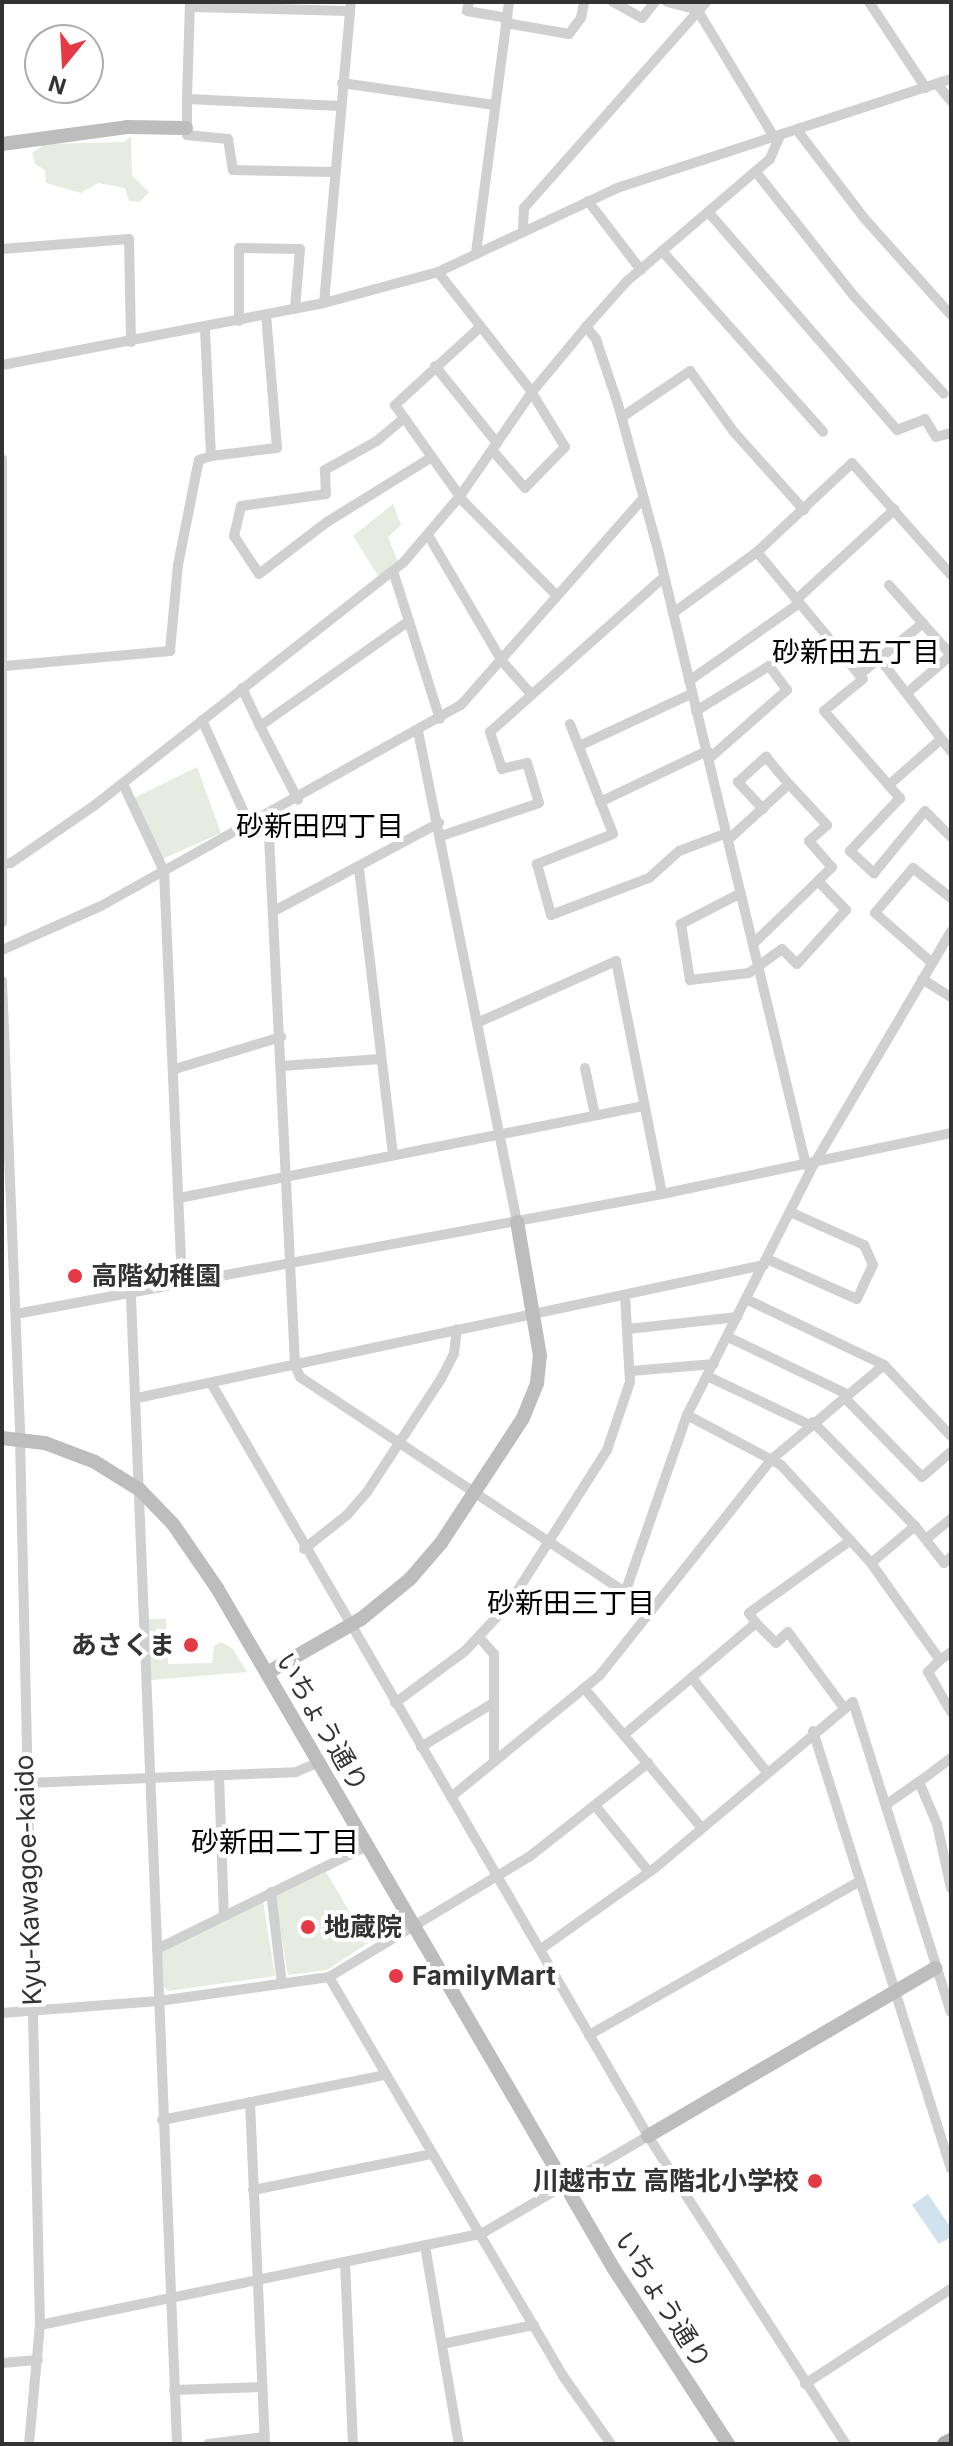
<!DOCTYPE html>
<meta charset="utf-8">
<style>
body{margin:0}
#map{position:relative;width:953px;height:2446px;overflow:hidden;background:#fff;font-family:Inter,"Noto Sans JP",sans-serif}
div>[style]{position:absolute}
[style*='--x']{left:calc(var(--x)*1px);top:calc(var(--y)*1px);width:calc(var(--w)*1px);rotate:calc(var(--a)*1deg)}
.green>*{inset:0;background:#e6ecdf}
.water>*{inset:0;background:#cfe2ee}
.street>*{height:10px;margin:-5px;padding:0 5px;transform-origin:5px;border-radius:5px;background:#d0d0d0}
.secondary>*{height:14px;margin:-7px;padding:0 7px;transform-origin:7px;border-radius:7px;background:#bdbdbd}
.primary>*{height:16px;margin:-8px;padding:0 8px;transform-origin:8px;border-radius:8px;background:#ababab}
.dots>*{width:22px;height:22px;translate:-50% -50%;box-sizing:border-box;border:4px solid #fff;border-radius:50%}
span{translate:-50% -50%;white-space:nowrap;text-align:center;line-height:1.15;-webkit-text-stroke:8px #fff;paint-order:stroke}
.poi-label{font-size:26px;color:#333;font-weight:700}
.left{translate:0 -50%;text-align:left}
.right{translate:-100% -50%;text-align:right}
.street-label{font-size:26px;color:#333}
.neighbourhood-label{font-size:28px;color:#000}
.frame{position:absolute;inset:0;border:4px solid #333;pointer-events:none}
.north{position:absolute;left:24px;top:24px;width:80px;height:80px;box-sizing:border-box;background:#fff;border:2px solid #adadad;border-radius:50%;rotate:198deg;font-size:22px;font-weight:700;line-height:32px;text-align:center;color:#333}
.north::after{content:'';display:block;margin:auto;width:28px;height:36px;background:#e63946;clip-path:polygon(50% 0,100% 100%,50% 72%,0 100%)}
</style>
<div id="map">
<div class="green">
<i style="clip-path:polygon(131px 136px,132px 175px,149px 192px,140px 202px,129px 201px,125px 188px,98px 183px,81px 193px,46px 183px,45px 170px,35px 164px,32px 153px,45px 144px,124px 142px)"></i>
<i style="clip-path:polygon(393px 504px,401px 525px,388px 537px,398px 562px,379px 577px,353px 536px)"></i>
<i style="clip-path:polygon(197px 767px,221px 833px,162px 859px,134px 798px)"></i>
<i style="clip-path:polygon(148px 1619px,166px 1619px,168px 1664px,212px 1663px,214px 1646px,221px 1642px,233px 1649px,247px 1672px,151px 1680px)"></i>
<i style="clip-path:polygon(326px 1872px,368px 1943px,327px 1970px,288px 1975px,275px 1897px)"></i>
<i style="clip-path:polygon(263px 1901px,275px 1976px,168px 1991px,164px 1987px,162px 1952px)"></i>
</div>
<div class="water">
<i style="clip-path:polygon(928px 2194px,951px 2228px,951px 2237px,939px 2244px,912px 2205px)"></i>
</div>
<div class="street">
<i style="--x:190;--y:2;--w:97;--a:91.8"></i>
<i style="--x:187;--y:99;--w:153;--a:2.6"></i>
<i style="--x:469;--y:2;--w:9;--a:103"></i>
<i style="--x:467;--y:11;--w:41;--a:9.9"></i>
<i style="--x:613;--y:2;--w:33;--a:29"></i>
<i style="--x:642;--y:18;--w:21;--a:-51"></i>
<i style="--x:667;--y:2;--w:34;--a:14"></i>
<i style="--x:869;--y:2;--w:103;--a:56.5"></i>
<i style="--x:190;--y:7;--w:160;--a:1.4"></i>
<i style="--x:698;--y:11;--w:147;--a:58.9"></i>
<i style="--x:506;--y:23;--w:64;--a:9.9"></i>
<i style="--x:569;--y:34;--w:20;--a:-53"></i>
<i style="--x:581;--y:18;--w:16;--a:-79"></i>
<i style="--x:342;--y:83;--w:154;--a:8.2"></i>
<i style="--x:938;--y:85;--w:21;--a:51"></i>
<i style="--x:187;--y:99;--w:36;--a:90"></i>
<i style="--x:187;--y:135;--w:41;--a:5.6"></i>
<i style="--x:228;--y:139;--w:31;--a:81"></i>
<i style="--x:233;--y:170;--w:101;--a:1.1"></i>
<i style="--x:797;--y:130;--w:111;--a:52.7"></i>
<i style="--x:864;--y:218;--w:130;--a:48.1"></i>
<i style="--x:756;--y:172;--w:157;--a:51.7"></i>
<i style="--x:853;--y:295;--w:134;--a:47.4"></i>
<i style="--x:588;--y:201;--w:87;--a:52.5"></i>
<i style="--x:710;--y:214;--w:286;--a:49.1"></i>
<i style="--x:897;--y:430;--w:30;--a:-21"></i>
<i style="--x:925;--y:419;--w:21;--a:59"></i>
<i style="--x:936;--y:437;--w:16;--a:-15"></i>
<i style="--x:523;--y:228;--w:20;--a:-87"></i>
<i style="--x:524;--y:208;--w:275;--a:-48.5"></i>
<i style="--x:2;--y:249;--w:127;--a:-4.5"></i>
<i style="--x:129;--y:239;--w:103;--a:88.9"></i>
<i style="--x:662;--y:251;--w:242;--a:48.3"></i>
<i style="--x:476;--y:253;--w:253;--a:-82.5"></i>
<i style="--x:438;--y:272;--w:147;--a:51.9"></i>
<i style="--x:529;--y:388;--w:69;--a:58.6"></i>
<i style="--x:565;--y:447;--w:57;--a:134.3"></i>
<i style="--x:525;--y:488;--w:50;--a:-131"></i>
<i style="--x:324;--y:303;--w:302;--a:-84.9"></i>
<i style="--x:239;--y:321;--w:73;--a:-90"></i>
<i style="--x:239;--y:248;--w:61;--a:0.9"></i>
<i style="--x:300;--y:249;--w:60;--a:94.8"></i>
<i style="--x:586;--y:327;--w:16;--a:50"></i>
<i style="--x:596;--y:339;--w:69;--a:71.3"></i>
<i style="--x:618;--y:404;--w:151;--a:74.7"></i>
<i style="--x:658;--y:550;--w:633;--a:76.47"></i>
<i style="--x:478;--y:329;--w:113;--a:137.5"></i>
<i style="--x:395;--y:405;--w:119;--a:54.6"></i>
<i style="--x:464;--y:502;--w:132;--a:45.3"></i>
<i style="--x:2;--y:365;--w:328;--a:-10.9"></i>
<i style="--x:324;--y:303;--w:118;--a:-15.2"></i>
<i style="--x:438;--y:272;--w:198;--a:-25.1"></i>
<i style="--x:617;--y:188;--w:351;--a:-18.1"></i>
<i style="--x:435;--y:366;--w:99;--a:51.2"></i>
<i style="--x:622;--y:417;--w:82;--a:-34.1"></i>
<i style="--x:690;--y:371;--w:75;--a:54.2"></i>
<i style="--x:734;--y:432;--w:105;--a:48.1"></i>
<i style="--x:403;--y:419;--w:34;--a:140"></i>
<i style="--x:377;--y:441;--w:60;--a:150.9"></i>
<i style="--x:325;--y:470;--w:24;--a:88"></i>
<i style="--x:326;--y:494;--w:86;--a:172"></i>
<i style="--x:241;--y:506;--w:31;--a:103"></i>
<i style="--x:234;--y:536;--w:45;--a:56.7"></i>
<i style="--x:259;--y:574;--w:86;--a:-37.4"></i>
<i style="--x:327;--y:522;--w:123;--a:-31.8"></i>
<i style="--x:211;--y:456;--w:66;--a:-6.9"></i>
<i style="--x:277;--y:448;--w:133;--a:-94.7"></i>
<i style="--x:2;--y:459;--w:464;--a:90"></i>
<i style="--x:428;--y:535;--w:146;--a:59.6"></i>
<i style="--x:502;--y:661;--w:44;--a:48.7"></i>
<i style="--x:757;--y:552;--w:165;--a:50.2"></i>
<i style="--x:863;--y:679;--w:50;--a:140.6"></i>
<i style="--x:824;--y:711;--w:116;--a:48.9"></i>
<i style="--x:900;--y:798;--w:73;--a:133.3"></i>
<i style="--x:850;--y:851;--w:33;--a:43"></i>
<i style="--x:874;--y:873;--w:80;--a:-50.6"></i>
<i style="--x:925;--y:811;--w:37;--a:45"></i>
<i style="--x:393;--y:571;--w:155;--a:72.4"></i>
<i style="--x:889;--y:585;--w:94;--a:48.5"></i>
<i style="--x:796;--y:600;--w:134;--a:-42.6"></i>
<i style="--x:673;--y:613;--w:104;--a:-36"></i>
<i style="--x:757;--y:552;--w:130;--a:-43.1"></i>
<i style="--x:852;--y:463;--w:149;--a:48.5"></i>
<i style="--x:879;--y:658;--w:118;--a:52.3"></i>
<i style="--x:5;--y:666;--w:166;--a:-5.2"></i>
<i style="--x:170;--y:651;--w:86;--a:-84.7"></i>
<i style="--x:178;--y:565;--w:93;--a:-78.8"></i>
<i style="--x:196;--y:474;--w:14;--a:-78"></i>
<i style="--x:199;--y:460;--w:13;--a:-18"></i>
<i style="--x:211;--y:456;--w:128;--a:-92.7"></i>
<i style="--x:860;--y:674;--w:81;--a:-39"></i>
<i style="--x:689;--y:681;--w:133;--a:-35.2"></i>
<i style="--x:242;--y:688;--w:42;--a:64.7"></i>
<i style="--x:260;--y:726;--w:182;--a:-35.2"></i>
<i style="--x:907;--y:693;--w:58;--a:-40.8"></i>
<i style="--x:696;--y:711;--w:86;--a:-31.7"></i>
<i style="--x:769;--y:666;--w:30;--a:53"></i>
<i style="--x:787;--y:690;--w:103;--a:138.6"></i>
<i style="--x:202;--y:720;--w:116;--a:65.6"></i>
<i style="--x:570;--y:724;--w:118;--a:68.6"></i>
<i style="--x:613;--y:834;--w:82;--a:158.5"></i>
<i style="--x:537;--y:864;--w:53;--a:74.6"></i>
<i style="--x:551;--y:915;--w:105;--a:-20.7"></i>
<i style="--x:649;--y:878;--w:40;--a:-42"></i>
<i style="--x:679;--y:851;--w:51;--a:-20.6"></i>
<i style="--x:260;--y:726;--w:83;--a:62.8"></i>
<i style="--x:418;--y:731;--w:501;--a:78.6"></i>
<i style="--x:579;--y:746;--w:123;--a:-24.9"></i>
<i style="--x:123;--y:784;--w:96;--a:64.8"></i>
<i style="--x:164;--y:871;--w:415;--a:87.5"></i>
<i style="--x:890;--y:784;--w:67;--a:-41.3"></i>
<i style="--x:600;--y:802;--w:119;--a:-25.5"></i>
<i style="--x:763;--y:809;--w:37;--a:-133"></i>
<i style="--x:738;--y:782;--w:38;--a:-42"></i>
<i style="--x:766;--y:757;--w:35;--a:50"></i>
<i style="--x:268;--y:816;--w:550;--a:87.18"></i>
<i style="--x:295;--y:1365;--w:13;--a:67"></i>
<i style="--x:300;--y:1377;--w:421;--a:33.5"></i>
<i style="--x:441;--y:836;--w:103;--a:-18.6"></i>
<i style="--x:539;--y:803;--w:42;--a:-106.7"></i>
<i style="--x:527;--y:763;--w:26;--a:167"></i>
<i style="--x:502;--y:769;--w:39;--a:-108"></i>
<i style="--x:490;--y:732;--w:233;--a:-41.7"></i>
<i style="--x:729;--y:839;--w:81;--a:-42.5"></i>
<i style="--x:789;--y:784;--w:56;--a:47.2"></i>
<i style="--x:827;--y:825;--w:24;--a:138"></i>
<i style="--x:809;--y:841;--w:35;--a:49"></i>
<i style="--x:832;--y:867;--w:20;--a:135"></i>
<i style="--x:3;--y:864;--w:8;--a:-7"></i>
<i style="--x:11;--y:863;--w:102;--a:-34.6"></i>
<i style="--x:95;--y:805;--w:392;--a:-38.2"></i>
<i style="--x:403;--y:563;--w:88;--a:-49.6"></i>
<i style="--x:460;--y:496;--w:126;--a:-55.3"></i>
<i style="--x:532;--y:392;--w:85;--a:-50.3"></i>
<i style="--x:586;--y:327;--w:62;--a:-48.3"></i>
<i style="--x:627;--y:281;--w:188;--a:-40.5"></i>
<i style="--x:770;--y:159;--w:25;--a:-67"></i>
<i style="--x:359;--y:869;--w:287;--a:83.2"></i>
<i style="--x:741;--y:893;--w:68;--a:152.7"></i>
<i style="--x:681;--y:924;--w:57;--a:80.9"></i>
<i style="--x:690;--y:980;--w:59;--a:-6.8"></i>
<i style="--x:749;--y:973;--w:41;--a:-36"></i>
<i style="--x:782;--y:949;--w:21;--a:45"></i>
<i style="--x:797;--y:964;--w:73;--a:-47.8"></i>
<i style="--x:846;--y:910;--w:40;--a:-134"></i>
<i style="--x:818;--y:881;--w:89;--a:135.9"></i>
<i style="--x:276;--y:910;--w:185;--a:-28.1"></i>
<i style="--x:2;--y:950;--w:108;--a:-24"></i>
<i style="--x:101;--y:906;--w:412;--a:-29.2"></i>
<i style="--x:461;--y:705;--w:273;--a:-48.6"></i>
<i style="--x:931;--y:962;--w:74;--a:-138.8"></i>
<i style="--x:875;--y:913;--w:59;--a:-49.8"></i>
<i style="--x:913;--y:868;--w:48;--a:38.3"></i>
<i style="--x:922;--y:979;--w:34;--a:32"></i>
<i style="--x:2;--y:981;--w:457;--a:87.7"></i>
<i style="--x:20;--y:1438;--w:887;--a:88.71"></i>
<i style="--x:40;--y:2325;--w:120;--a:95.3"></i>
<i style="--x:479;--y:1022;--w:150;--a:-24"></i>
<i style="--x:616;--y:961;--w:237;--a:78.8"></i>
<i style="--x:282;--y:1066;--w:99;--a:-4"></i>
<i style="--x:585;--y:1068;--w:48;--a:78"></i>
<i style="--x:175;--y:1069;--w:111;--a:-16.8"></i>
<i style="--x:179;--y:1198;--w:474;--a:-11.2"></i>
<i style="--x:767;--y:1259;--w:98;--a:24"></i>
<i style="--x:857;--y:1299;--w:38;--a:-65"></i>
<i style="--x:873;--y:1265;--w:22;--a:-114"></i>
<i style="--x:864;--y:1245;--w:81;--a:-156"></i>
<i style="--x:131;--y:1297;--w:1148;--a:87.7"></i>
<i style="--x:748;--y:1300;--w:151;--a:25.5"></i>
<i style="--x:884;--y:1365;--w:98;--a:46.7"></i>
<i style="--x:16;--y:1314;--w:657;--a:-10.52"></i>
<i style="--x:662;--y:1194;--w:295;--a:-11.9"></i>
<i style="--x:628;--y:1329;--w:110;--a:-6.3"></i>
<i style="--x:728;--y:1337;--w:134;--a:25.6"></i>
<i style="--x:631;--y:1371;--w:83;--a:-4.8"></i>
<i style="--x:707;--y:1376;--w:114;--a:25.4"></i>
<i style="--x:211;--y:1383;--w:871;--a:59.87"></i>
<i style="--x:648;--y:2136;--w:366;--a:57.3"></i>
<i style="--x:137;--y:1398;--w:641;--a:-11.98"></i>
<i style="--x:845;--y:1398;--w:110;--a:45.7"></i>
<i style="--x:922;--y:1477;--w:38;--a:-41"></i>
<i style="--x:687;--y:1415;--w:106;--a:28"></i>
<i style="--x:781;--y:1465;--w:133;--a:47.4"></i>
<i style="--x:871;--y:1563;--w:119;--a:54.6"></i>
<i style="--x:940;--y:1660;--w:14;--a:-36"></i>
<i style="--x:813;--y:1422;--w:146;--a:45.6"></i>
<i style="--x:915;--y:1526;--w:57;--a:139.9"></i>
<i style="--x:915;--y:1526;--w:47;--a:51.9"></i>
<i style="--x:944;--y:1563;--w:9;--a:-41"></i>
<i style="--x:926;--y:1539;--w:32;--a:-39"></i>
<i style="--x:304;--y:1549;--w:55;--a:-38.3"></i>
<i style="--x:347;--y:1515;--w:30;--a:-49"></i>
<i style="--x:367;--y:1492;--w:135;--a:-56.8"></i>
<i style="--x:441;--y:1379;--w:29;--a:-63"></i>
<i style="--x:454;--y:1353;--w:24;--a:-83"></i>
<i style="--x:626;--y:1590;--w:185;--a:-70.8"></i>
<i style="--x:687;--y:1415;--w:281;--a:-63.2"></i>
<i style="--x:814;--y:1164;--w:270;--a:-59.5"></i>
<i style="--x:756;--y:1623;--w:28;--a:45"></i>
<i style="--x:776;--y:1643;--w:16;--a:-43"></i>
<i style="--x:788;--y:1632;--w:94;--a:53.6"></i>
<i style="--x:479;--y:1637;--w:23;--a:49"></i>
<i style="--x:494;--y:1654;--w:107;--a:90"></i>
<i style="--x:940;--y:1660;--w:17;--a:135"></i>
<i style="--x:928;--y:1672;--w:46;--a:60.1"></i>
<i style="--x:692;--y:1678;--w:119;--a:51.5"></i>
<i style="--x:584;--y:1688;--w:182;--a:49.9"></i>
<i style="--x:395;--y:1703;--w:87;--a:-36.6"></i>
<i style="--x:465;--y:1651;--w:64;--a:-46.9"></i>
<i style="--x:509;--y:1604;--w:183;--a:-57.5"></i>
<i style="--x:607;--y:1450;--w:72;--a:-71.3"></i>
<i style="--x:630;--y:1382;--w:86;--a:-93.3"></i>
<i style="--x:813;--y:1731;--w:459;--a:72.5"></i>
<i style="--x:625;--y:1734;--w:172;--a:-40.3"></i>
<i style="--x:756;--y:1623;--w:12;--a:-125"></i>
<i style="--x:749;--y:1613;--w:125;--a:-35.6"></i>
<i style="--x:421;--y:1747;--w:84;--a:-31.4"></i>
<i style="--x:951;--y:1758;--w:40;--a:143"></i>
<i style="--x:919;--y:1782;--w:46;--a:66.8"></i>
<i style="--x:937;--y:1824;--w:66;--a:77.7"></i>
<i style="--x:219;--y:1775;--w:140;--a:88"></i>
<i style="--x:26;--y:1783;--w:270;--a:-2.3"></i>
<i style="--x:296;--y:1772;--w:23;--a:-23"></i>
<i style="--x:451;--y:1797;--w:193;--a:-39.3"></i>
<i style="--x:600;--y:1675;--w:276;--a:-51.5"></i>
<i style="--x:772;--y:1459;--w:146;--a:-40"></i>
<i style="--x:887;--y:1804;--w:39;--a:-35"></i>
<i style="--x:597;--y:1808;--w:82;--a:50.9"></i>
<i style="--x:271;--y:1892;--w:93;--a:83.2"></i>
<i style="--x:157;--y:1949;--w:234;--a:-26.1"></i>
<i style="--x:541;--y:1949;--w:140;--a:-35.4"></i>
<i style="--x:655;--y:1868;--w:258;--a:-40"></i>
<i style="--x:853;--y:1702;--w:325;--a:72.5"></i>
<i style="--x:329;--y:1977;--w:463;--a:59.6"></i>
<i style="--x:563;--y:2376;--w:83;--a:54.8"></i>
<i style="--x:2;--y:2013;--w:157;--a:-4.4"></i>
<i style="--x:159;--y:2001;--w:172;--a:-8"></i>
<i style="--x:329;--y:1977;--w:233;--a:-31"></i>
<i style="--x:529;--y:1857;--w:152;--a:-38.3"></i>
<i style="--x:589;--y:2035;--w:312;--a:-29.6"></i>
<i style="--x:250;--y:2102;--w:342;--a:87.5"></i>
<i style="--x:162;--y:2120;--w:228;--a:-11.4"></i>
<i style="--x:253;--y:2190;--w:183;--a:-11.4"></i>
<i style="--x:425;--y:2246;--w:201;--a:80.3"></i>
<i style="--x:345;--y:2262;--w:182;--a:87.5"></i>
<i style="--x:40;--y:2325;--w:450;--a:-11.7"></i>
<i style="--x:481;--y:2234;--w:194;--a:-30.4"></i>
<i style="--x:442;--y:2344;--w:94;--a:-11.7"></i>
<i style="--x:2;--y:2363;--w:36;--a:-5"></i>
<i style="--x:805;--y:2384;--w:174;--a:-33.1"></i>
<i style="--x:174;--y:2390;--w:88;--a:-2"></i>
<i style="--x:208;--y:2444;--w:57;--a:-7"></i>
</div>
<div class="secondary">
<i style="--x:2;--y:144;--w:126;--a:-7.7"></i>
<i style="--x:127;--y:127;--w:59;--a:1"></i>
<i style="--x:2;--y:1438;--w:43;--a:6.6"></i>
<i style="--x:45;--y:1443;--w:53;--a:20.8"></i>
<i style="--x:95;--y:1462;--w:53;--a:31.9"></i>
<i style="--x:140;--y:1490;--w:47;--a:45.9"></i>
<i style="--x:173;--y:1524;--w:78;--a:55.5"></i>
<i style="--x:217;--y:1588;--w:788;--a:59.76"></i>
<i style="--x:614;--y:2269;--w:209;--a:56.9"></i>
<i style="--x:267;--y:1673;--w:108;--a:-29.9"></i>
<i style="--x:361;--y:1619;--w:63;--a:-39.2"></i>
<i style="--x:410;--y:1579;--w:48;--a:-49.3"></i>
<i style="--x:441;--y:1543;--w:149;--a:-56.7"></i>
<i style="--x:523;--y:1418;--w:38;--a:-68"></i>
<i style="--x:537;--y:1383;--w:27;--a:-84"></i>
<i style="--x:540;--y:1356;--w:136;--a:-99.7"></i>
<i style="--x:648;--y:2136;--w:333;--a:-30.3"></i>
</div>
<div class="primary">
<i style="--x:945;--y:2444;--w:7;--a:-27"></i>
</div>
<div class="dots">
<i style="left:75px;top:1276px;background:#e63946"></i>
<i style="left:191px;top:1645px;background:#e63946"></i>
<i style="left:308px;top:1927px;background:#e63946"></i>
<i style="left:396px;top:1976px;background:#e63946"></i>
<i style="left:815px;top:2181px;background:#e63946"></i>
</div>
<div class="poi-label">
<span class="left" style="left:91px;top:1276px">高階幼稚園</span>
<span class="right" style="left:175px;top:1645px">あさくま</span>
<span class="left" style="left:324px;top:1927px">地蔵院</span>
<span class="left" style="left:412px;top:1976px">FamilyMart</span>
<span class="right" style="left:799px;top:2181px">川越市立 高階北小学校</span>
</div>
<div class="street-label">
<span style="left:322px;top:1722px;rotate:60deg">いちょう通り</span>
<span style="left:28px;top:1880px;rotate:-92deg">Kyu-Kawagoe-kaido</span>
<span style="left:663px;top:2300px;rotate:58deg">いちょう通り</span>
</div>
<div class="neighbourhood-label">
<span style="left:856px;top:652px">砂新田五丁目</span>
<span style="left:320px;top:826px">砂新田四丁目</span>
<span style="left:571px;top:1603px">砂新田三丁目</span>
<span style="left:275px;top:1842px">砂新田二丁目</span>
</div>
<div class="frame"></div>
<div class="north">N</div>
</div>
